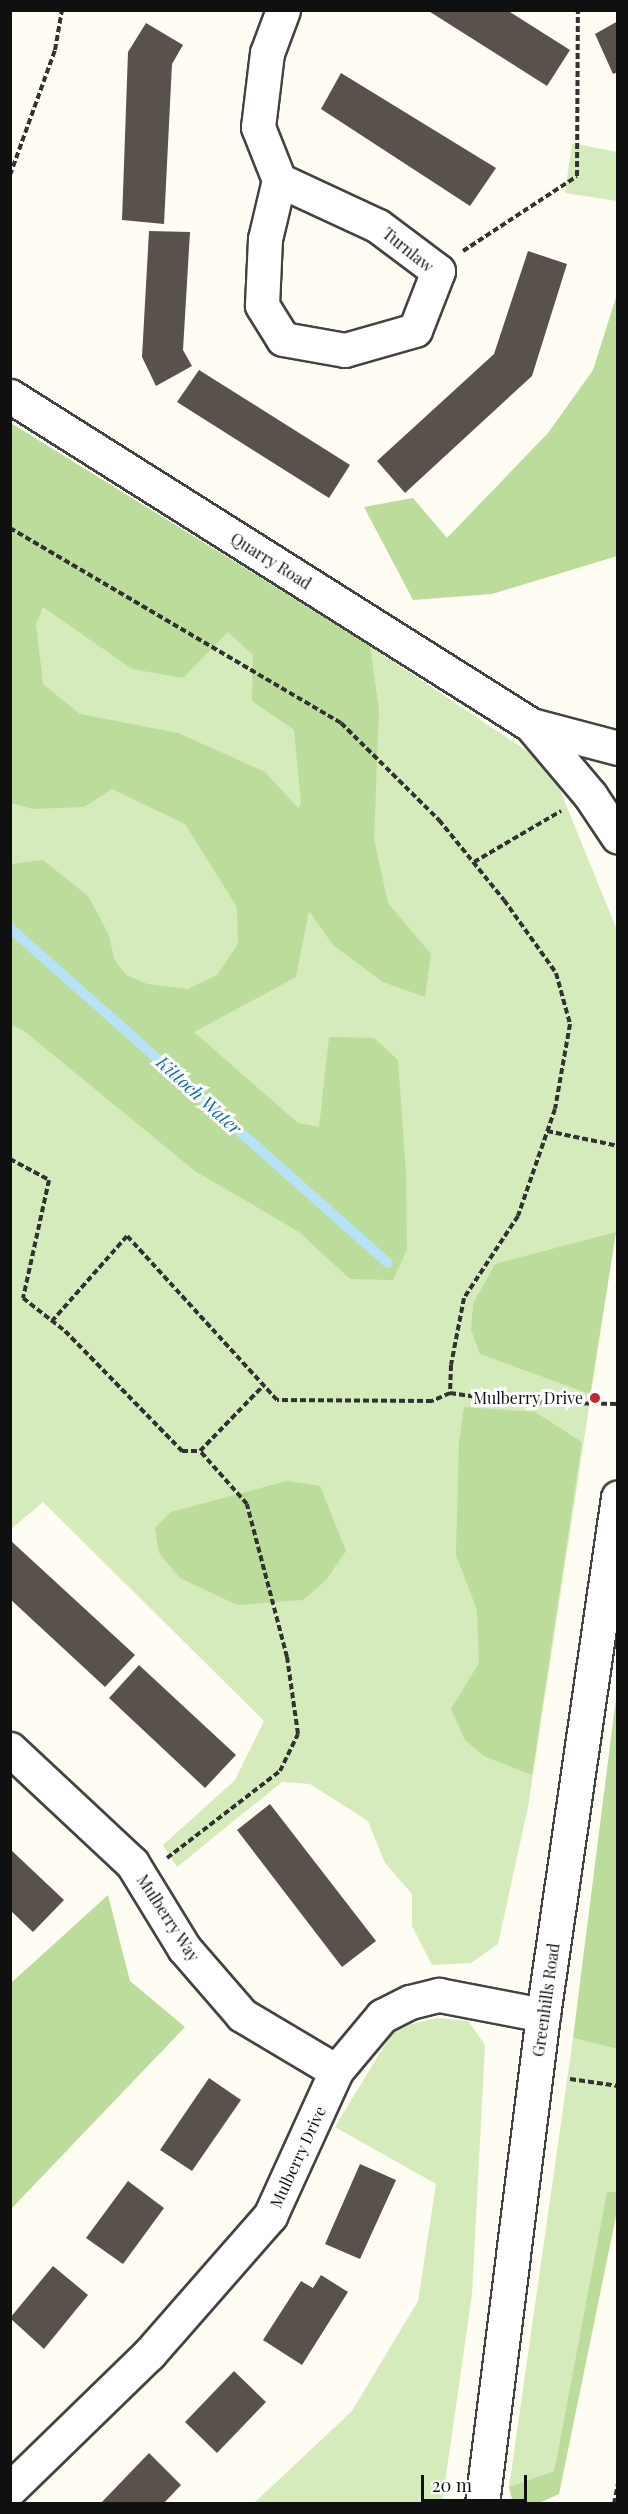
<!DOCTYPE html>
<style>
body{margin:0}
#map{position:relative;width:628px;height:2514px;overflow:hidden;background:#fffcf3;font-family:"Playfair Display",serif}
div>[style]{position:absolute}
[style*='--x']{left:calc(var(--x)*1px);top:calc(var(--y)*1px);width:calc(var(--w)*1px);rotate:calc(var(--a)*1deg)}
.green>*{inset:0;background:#d6ebbb}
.forest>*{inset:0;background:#bbdc9a}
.stream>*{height:10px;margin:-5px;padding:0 5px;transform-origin:5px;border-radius:5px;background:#b7e2f7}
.building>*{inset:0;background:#59514c}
.path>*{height:4px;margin-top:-2px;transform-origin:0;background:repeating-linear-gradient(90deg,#323232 0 6px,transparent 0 9px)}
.roads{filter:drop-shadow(2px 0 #434343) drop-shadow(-2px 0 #434343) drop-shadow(0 2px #434343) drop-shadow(0 -2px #434343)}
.minor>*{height:33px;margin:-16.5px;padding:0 16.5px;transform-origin:16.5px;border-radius:16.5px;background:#fff}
.tertiary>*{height:33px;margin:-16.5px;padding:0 16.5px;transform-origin:16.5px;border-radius:16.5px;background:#fff}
.dots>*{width:16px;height:16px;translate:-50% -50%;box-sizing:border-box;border:3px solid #fff;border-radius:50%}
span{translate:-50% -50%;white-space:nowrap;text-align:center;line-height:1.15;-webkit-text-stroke:6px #fff;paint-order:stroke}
.street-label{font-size:16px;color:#101010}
.poi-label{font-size:16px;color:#101010}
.right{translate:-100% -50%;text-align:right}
.water-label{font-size:18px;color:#166da5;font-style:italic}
.frame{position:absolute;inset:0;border:12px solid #101010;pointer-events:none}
.scale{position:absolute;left:421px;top:2475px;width:106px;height:27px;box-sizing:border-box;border:3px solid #101010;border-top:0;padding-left:8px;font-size:18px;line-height:21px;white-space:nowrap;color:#101010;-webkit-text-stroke:4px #fff;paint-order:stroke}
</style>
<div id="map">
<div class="green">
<i style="clip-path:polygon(572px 143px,617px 152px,617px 201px,565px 193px)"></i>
<i style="clip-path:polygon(10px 423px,346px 630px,530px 753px,558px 785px,617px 930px,617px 1224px,528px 1807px,498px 1944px,471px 1963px,432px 1965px,412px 1926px,412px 1894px,385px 1863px,368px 1821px,310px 1784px,282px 1782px,177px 1867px,163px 1845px,235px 1780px,264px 1721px,43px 1502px,11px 1529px)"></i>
<i style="clip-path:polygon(437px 2018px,468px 2021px,485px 2045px,472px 2295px,442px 2503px,253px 2504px,352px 2411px,418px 2301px,436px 2184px,335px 2127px,395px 2028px)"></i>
<i style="clip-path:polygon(573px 2038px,617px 2049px,617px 2192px,607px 2193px,554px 2471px,509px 2487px)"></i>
</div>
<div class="forest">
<i style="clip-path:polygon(617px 294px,617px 556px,492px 594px,413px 600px,364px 507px,413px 498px,447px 538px,548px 433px,593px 370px)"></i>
<i style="clip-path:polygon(evenodd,11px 423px,370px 646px,379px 710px,374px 839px,388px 903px,431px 954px,425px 997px,383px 982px,333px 945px,309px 911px,296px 977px,194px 1032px,298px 1123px,319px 1127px,329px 1037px,374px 1038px,398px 1060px,406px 1174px,407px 1249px,393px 1280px,350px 1279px,299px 1232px,195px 1171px,23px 1030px,11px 1025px,11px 864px,43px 860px,88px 896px,109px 935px,114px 959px,126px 975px,147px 984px,188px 989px,217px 975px,238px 944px,237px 907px,185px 824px,112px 789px,84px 807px,33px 809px,11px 803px,11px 423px,43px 607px,132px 669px,183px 678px,228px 632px,253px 655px,252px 701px,294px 730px,301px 802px,299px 809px,265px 772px,178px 733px,80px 714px,43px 684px,36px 624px,43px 607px)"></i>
<i style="clip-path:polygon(616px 1232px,590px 1394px,480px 1354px,471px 1330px,473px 1304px,495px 1264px)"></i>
<i style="clip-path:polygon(464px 1407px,535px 1412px,582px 1442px,532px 1775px,484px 1756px,465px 1740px,451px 1709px,479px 1663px,477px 1610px,456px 1555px,459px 1442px)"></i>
<i style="clip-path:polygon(287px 1481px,320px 1486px,346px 1551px,326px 1580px,303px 1600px,237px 1605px,180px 1578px,159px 1553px,155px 1528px,171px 1512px)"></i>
<i style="clip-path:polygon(617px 1690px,617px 2049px,573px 2038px)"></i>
<i style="clip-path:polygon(108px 1895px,130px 1981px,185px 2027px,11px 2209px,11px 1983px)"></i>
<i style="clip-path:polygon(607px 2192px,617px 2192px,617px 2211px,559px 2494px,539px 2503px,513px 2503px,509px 2487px,554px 2471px)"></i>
</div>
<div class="stream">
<i style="--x:10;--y:928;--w:505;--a:41.55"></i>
</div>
<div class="building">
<i style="clip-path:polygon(427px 10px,507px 10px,570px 50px,547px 86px)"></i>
<i style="clip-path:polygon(618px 21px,618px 72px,613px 74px,595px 34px)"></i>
<i style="clip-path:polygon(146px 23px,183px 45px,172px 64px,164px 224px,122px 220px,128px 52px)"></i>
<i style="clip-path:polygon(341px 73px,496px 168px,470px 206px,321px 109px)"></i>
<i style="clip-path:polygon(149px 231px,190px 232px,183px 350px,192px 366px,156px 386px,142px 357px)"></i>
<i style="clip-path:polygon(528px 251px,567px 264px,532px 376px,405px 493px,377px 461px,494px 354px)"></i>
<i style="clip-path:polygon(199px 370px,350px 465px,329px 498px,177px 402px)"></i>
<i style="clip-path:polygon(10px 1540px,135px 1655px,105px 1687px,10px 1599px)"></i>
<i style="clip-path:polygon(139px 1665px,236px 1755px,205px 1788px,109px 1698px)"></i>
<i style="clip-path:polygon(270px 1804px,376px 1941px,342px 1967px,237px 1830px)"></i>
<i style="clip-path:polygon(10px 1849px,64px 1900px,33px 1932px,10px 1910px)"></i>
<i style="clip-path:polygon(209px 2078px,241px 2100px,192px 2171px,160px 2150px)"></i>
<i style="clip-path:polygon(360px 2164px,396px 2180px,360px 2259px,325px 2244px)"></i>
<i style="clip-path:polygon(128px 2181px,164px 2208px,123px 2264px,86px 2238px)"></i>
<i style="clip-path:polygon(53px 2266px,88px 2295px,44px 2349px,10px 2318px)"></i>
<i style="clip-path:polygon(321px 2275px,348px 2292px,302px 2365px,263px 2340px,301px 2281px,313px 2288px)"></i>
<i style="clip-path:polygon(234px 2371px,266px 2402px,217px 2453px,185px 2422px)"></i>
<i style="clip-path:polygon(149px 2453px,181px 2485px,163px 2504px,100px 2504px)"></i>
</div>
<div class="path">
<i style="--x:10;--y:175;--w:133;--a:-70.2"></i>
<i style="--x:55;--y:50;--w:41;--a:-80.1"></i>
<i style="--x:463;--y:251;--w:136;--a:-33.3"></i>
<i style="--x:577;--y:176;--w:166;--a:-89.7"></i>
<i style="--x:10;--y:528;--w:384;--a:30.5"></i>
<i style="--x:341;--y:723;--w:138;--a:44.7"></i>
<i style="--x:439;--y:820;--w:103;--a:50.9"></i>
<i style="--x:504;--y:900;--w:90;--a:54.5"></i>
<i style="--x:556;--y:973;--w:53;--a:74.6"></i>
<i style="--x:570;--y:1024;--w:86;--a:100"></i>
<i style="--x:555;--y:1109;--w:113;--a:109.1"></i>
<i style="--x:518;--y:1216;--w:98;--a:123.4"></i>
<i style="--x:464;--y:1298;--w:68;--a:101"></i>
<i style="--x:451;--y:1365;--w:28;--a:92"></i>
<i style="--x:450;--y:1393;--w:20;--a:156"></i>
<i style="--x:432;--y:1401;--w:155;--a:-179.6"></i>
<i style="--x:277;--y:1400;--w:222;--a:-132.4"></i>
<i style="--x:127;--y:1236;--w:113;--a:131.4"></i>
<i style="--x:474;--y:862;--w:101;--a:-30.4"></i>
<i style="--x:547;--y:1131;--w:73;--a:11.9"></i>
<i style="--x:10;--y:1159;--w:44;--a:28.3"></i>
<i style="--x:49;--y:1180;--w:121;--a:102.4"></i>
<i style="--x:23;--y:1298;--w:53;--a:38.2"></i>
<i style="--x:65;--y:1331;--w:168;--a:45.7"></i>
<i style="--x:182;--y:1451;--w:18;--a:0"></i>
<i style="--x:450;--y:1393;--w:62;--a:8.4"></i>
<i style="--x:511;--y:1402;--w:107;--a:1.1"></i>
<i style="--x:167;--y:1858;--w:143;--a:-37.6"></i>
<i style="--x:280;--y:1771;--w:41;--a:-64.1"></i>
<i style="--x:298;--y:1734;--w:78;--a:-98.1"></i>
<i style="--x:287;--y:1657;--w:158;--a:-104.7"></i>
<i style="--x:247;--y:1504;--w:71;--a:-131.6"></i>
<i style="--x:200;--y:1451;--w:92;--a:-45.9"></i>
<i style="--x:570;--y:2079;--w:49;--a:8.3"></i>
<i style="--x:614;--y:2504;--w:21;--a:-79"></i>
</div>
<div class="roads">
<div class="minor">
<i style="--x:279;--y:180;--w:109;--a:24.9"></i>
<i style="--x:378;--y:226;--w:75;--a:36.9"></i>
<i style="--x:438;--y:271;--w:63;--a:111.3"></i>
<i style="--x:415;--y:330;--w:73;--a:164.1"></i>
<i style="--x:345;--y:350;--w:63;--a:-169.9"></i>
<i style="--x:283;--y:339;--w:40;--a:-122"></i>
<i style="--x:262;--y:305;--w:66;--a:-87.4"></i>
<i style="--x:265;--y:239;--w:61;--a:-76.7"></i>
<i style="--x:279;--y:180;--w:57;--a:-111.6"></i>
<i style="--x:258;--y:127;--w:75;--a:-83.1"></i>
<i style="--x:267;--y:53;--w:46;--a:-69.6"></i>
<i style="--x:10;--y:1749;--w:167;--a:43.1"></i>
<i style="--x:132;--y:1863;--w:100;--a:58.5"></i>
<i style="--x:184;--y:1948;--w:89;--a:49.1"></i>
<i style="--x:242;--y:2015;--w:109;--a:30.8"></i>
<i style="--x:10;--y:2489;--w:194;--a:-44.2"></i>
<i style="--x:149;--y:2354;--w:184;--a:-48.8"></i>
<i style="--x:270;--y:2216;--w:159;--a:-65.5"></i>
<i style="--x:336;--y:2071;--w:72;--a:-50.1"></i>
<i style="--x:382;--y:2016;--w:31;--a:-27"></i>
<i style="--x:410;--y:2002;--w:30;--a:-14"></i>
<i style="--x:439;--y:1995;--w:106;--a:10.9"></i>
</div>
<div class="tertiary">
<i style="--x:10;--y:396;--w:616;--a:32.27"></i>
<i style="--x:531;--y:725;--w:90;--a:14.8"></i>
<i style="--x:531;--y:725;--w:92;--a:49.9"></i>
<i style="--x:590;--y:795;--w:50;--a:56.3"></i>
<i style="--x:482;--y:2504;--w:493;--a:-82.9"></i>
<i style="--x:543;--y:2015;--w:523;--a:-81.76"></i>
</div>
</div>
<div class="dots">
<i style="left:595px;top:1398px;background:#c42534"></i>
</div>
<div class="street-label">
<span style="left:408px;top:250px;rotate:39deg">Turnlaw</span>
<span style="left:271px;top:561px;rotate:32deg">Quarry Road</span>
<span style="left:168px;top:1918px;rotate:57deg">Mulberry Way</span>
<span style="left:546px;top:2000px;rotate:-82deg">Greenhills Road</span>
<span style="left:298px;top:2157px;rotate:-65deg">Mulberry Drive</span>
</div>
<div class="poi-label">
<span class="right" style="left:583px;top:1398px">Mulberry Drive</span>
</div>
<div class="water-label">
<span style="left:199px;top:1095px;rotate:42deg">Kittoch Water</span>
</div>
<div class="frame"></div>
<div class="scale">20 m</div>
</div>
